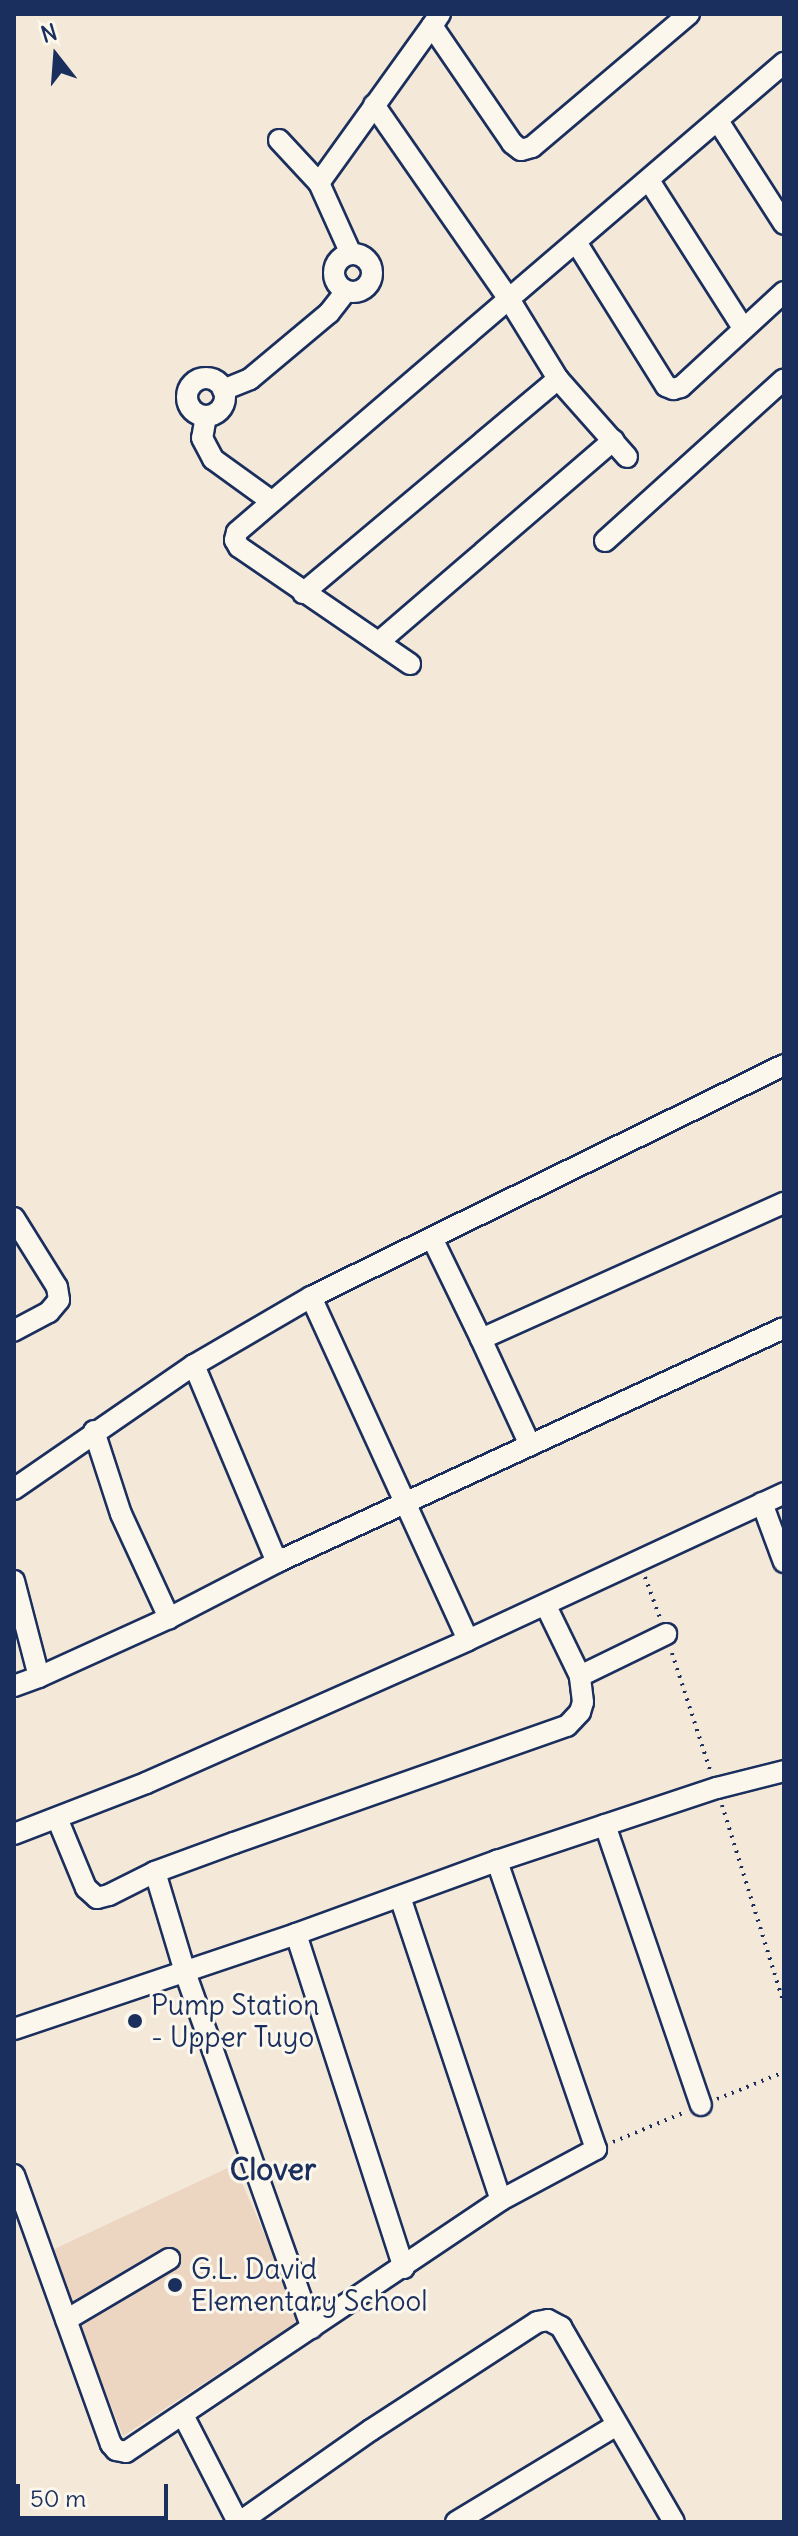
<!DOCTYPE html>
<style>
body{margin:0}
#map{position:relative;width:798px;height:2536px;overflow:hidden;background:#f4e8d9;font-family:Delius,sans-serif}
div>[style]{position:absolute}
[style*='--x']{left:calc(var(--x)*1px);top:calc(var(--y)*1px);width:calc(var(--w)*1px);rotate:calc(var(--a)*1deg)}
.built>*{inset:0;background:#ecd6c2}
.path>*{height:4px;margin-top:-2px;transform-origin:0;background:repeating-linear-gradient(90deg,#1b2f5e 0 2px,transparent 0 8px)}
.roads{filter:drop-shadow(2px 0 #1b2f5e) drop-shadow(-2px 0 #1b2f5e) drop-shadow(0 2px #1b2f5e) drop-shadow(0 -2px #1b2f5e)}
.minor>*{height:20px;margin:-10px;padding:0 10px;transform-origin:10px;border-radius:10px;background:#fbf7ec}
.minor>.ring{margin:-10px;padding:0;box-sizing:content-box;background:none;border:20px solid #fbf7ec;border-radius:50%}
.dots>*{width:22px;height:22px;translate:-50% -50%;box-sizing:border-box;border:4px solid #fbf7ec;border-radius:50%}
span{translate:-50% -50%;white-space:nowrap;text-align:center;line-height:1.15;-webkit-text-stroke:6px #fbf7ec;paint-order:stroke}
.poi-label{font-size:28px;color:#1b2f5e}
.left{translate:0 -50%;text-align:left}
.neighbourhood-label{font-size:30px;color:#1b2f5e;font-weight:700}
.frame{position:absolute;inset:0;border:16px solid #1b2f5e;pointer-events:none}
.north{position:absolute;left:16px;top:16px;width:80px;height:80px;-webkit-text-stroke:6px #fbf7ec;paint-order:stroke;rotate:343deg;font-size:22px;font-weight:700;line-height:32px;text-align:center;color:#1b2f5e}
.north::after{content:'';display:block;margin:auto;width:28px;height:36px;background:#1b2f5e;clip-path:polygon(50% 0,100% 100%,50% 72%,0 100%)}
.scale{position:absolute;left:16px;top:2484px;width:152px;height:36px;box-sizing:border-box;border:4px solid #1b2f5e;border-top:0;padding-left:10px;font-size:24px;line-height:28px;white-space:nowrap;color:#1b2f5e;-webkit-text-stroke:6px #fbf7ec;paint-order:stroke}
</style>
<div id="map">
<div class="built">
<i style="clip-path:polygon(234px 2165px,302px 2319px,123px 2436px,50px 2251px)"></i>
</div>
<div class="path">
<i style="--x:645;--y:1577;--w:44;--a:69.9"></i>
<i style="--x:672;--y:1653;--w:123;--a:72"></i>
<i style="--x:722;--y:1805;--w:208;--a:72.7"></i>
<i style="--x:717;--y:2099;--w:72;--a:-21.9"></i>
<i style="--x:613;--y:2142;--w:76;--a:-22.5"></i>
</div>
<div class="roads">
<div class="minor">
<i style="--x:440;--y:14;--w:14;--a:124"></i>
<i style="--x:432;--y:26;--w:142;--a:55.6"></i>
<i style="--x:512;--y:143;--w:11;--a:38"></i>
<i style="--x:521;--y:150;--w:11;--a:-15"></i>
<i style="--x:532;--y:147;--w:206;--a:-40.3"></i>
<i style="--x:374;--y:105;--w:236;--a:55.2"></i>
<i style="--x:509;--y:299;--w:94;--a:58.5"></i>
<i style="--x:558;--y:379;--w:104;--a:48.5"></i>
<i style="--x:718;--y:121;--w:122;--a:57.3"></i>
<i style="--x:279;--y:140;--w:59;--a:47.1"></i>
<i style="--x:319;--y:183;--w:78;--a:65.7"></i>
<i style="--x:650;--y:182;--w:173;--a:57.5"></i>
<i style="--x:319;--y:183;--w:193;--a:-54.3"></i>
<i style="--x:576;--y:242;--w:170;--a:58"></i>
<i style="--x:666;--y:386;--w:8;--a:23"></i>
<i style="--x:673;--y:389;--w:8;--a:-14"></i>
<i style="--x:681;--y:387;--w:140;--a:-42.7"></i>
<i class="ring" style="left:334px;top:254px;width:18px;height:18px"></i>
<i class="ring" style="left:187px;top:378px;width:18px;height:18px"></i>
<i style="--x:223;--y:390;--w:29;--a:-22"></i>
<i style="--x:250;--y:379;--w:103;--a:-39.9"></i>
<i style="--x:329;--y:313;--w:28;--a:-52"></i>
<i style="--x:206;--y:416;--w:22;--a:100"></i>
<i style="--x:202;--y:438;--w:24;--a:62"></i>
<i style="--x:213;--y:459;--w:72;--a:35.9"></i>
<i style="--x:605;--y:541;--w:241;--a:-42.1"></i>
<i style="--x:303;--y:593;--w:333;--a:-40"></i>
<i style="--x:380;--y:641;--w:308;--a:-40.7"></i>
<i style="--x:410;--y:664;--w:207;--a:-145.6"></i>
<i style="--x:239;--y:547;--w:8;--a:-120"></i>
<i style="--x:235;--y:540;--w:8;--a:-76"></i>
<i style="--x:237;--y:532;--w:721;--a:-40.61"></i>
<i style="--x:14;--y:1218;--w:81;--a:58.1"></i>
<i style="--x:57;--y:1287;--w:13;--a:81"></i>
<i style="--x:59;--y:1300;--w:16;--a:130"></i>
<i style="--x:49;--y:1312;--w:40;--a:152"></i>
<i style="--x:433;--y:1240;--w:110;--a:64.1"></i>
<i style="--x:481;--y:1339;--w:332;--a:-24.2"></i>
<i style="--x:311;--y:1297;--w:377;--a:65.4"></i>
<i style="--x:481;--y:1339;--w:117;--a:65.2"></i>
<i style="--x:194;--y:1365;--w:214;--a:67.2"></i>
<i style="--x:94;--y:1431;--w:87;--a:72"></i>
<i style="--x:121;--y:1514;--w:115;--a:65.2"></i>
<i style="--x:14;--y:1489;--w:219;--a:-34.6"></i>
<i style="--x:194;--y:1365;--w:135;--a:-30.2"></i>
<i style="--x:311;--y:1297;--w:527;--a:-26.13"></i>
<i style="--x:762;--y:1503;--w:63;--a:69.6"></i>
<i style="--x:14;--y:1581;--w:99;--a:75.4"></i>
<i style="--x:39;--y:1677;--w:143;--a:-24.4"></i>
<i style="--x:169;--y:1618;--w:122;--a:-27.4"></i>
<i style="--x:277;--y:1562;--w:558;--a:-24.78"></i>
<i style="--x:546;--y:1606;--w:78;--a:64.1"></i>
<i style="--x:14;--y:1686;--w:27;--a:-20"></i>
<i style="--x:57;--y:1818;--w:76;--a:67.5"></i>
<i style="--x:86;--y:1888;--w:15;--a:42"></i>
<i style="--x:97;--y:1898;--w:12;--a:-14"></i>
<i style="--x:109;--y:1895;--w:51;--a:-26.6"></i>
<i style="--x:155;--y:1872;--w:84;--a:-20.2"></i>
<i style="--x:234;--y:1843;--w:353;--a:-19.4"></i>
<i style="--x:567;--y:1726;--w:19;--a:-47"></i>
<i style="--x:580;--y:1712;--w:10;--a:-73"></i>
<i style="--x:583;--y:1702;--w:26;--a:-97"></i>
<i style="--x:580;--y:1676;--w:96;--a:-26"></i>
<i style="--x:605;--y:1825;--w:296;--a:71.1"></i>
<i style="--x:14;--y:1834;--w:142;--a:-21.1"></i>
<i style="--x:146;--y:1783;--w:352;--a:-23.9"></i>
<i style="--x:468;--y:1640;--w:349;--a:-24.9"></i>
<i style="--x:155;--y:1872;--w:104;--a:73.3"></i>
<i style="--x:185;--y:1972;--w:378;--a:70.4"></i>
<i style="--x:400;--y:1897;--w:319;--a:71.6"></i>
<i style="--x:296;--y:1934;--w:351;--a:72.1"></i>
<i style="--x:14;--y:2029;--w:298;--a:-18.6"></i>
<i style="--x:296;--y:1934;--w:214;--a:-20"></i>
<i style="--x:497;--y:1861;--w:232;--a:-18.4"></i>
<i style="--x:717;--y:1788;--w:69;--a:-14.2"></i>
<i style="--x:14;--y:2175;--w:286;--a:70.2"></i>
<i style="--x:111;--y:2444;--w:8;--a:50"></i>
<i style="--x:116;--y:2450;--w:10;--a:11"></i>
<i style="--x:126;--y:2452;--w:452;--a:-33.9"></i>
<i style="--x:501;--y:2200;--w:108;--a:-28.2"></i>
<i style="--x:596;--y:2149;--w:305;--a:-109"></i>
<i style="--x:66;--y:2320;--w:120;--a:-30.6"></i>
<i style="--x:184;--y:2417;--w:118;--a:62.8"></i>
<i style="--x:240;--y:2522;--w:160;--a:-35.1"></i>
<i style="--x:371;--y:2430;--w:198;--a:-33"></i>
<i style="--x:537;--y:2322;--w:11;--a:-10"></i>
<i style="--x:548;--y:2320;--w:15;--a:28"></i>
<i style="--x:561;--y:2327;--w:225;--a:59.9"></i>
<i style="--x:456;--y:2522;--w:188;--a:-31.1"></i>
</div>
</div>
<div class="dots">
<i style="left:135px;top:2021px;background:#1b2f5e"></i>
<i style="left:175px;top:2285px;background:#1b2f5e"></i>
</div>
<div class="poi-label">
<span class="left" style="left:151px;top:2021px">Pump Station<br>- Upper Tuyo</span>
<span class="left" style="left:191px;top:2285px">G.L. David<br>Elementary School</span>
</div>
<div class="neighbourhood-label">
<span style="left:273px;top:2169px">Clover</span>
</div>
<div class="frame"></div>
<div class="north">N</div>
<div class="scale">50 m</div>
</div>
